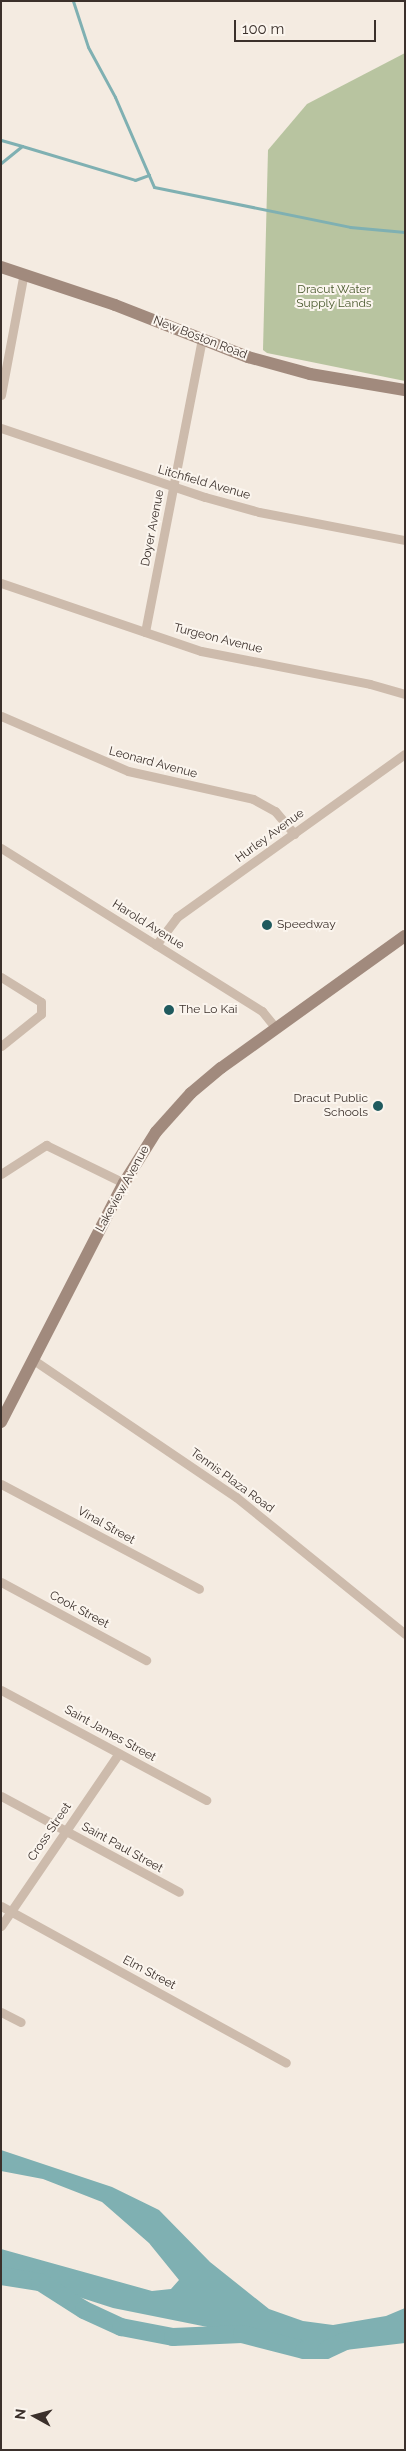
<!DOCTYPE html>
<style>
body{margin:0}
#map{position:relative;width:406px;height:2451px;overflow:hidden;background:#f4ebe1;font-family:Raleway,sans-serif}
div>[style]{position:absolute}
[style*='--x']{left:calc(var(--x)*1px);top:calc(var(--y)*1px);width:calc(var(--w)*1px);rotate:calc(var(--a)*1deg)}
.green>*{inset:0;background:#b8c4a0}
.water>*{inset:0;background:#7fb0b2}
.stream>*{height:3px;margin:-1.5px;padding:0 1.5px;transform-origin:1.5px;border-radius:1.5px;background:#7fb0b2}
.river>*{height:18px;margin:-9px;padding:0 9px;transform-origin:9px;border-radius:9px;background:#7fb0b2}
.street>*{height:9px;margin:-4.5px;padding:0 4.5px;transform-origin:4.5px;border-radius:4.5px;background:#cdbbac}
.secondary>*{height:12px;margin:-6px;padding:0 6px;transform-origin:6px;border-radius:6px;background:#a18a7d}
.dots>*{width:14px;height:14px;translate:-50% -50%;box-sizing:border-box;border:2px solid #fbf5ee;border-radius:50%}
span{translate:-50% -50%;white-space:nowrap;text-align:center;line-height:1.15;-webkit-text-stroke:4px #fbf5ee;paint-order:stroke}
.park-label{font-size:12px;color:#4a5a2e}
.street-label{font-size:12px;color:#3b302b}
.poi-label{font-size:12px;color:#3b302b}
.left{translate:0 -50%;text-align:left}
.right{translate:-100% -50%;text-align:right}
.frame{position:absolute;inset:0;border:2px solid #3b302b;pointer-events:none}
.north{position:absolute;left:10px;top:2391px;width:50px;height:50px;-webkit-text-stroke:4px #fbf5ee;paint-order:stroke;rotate:277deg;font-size:14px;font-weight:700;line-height:20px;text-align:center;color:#3b302b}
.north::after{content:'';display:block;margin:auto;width:18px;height:22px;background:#3b302b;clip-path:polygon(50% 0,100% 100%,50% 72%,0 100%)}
.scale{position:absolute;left:234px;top:20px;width:142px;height:22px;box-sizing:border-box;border:2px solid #3b302b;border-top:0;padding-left:6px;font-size:15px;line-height:18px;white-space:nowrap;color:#3b302b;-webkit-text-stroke:4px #fbf5ee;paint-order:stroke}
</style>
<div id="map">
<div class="green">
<i style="clip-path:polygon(405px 53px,405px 381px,267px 353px,263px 350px,268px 150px,307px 104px)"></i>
</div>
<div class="water">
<i style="clip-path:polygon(1px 2150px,112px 2187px,159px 2210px,210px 2262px,269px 2309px,303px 2321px,333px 2325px,386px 2316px,405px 2308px,405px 2343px,337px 2351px,317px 2349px,113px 2308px,1px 2272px,1px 2249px,152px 2291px,171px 2289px,179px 2280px,149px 2243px,102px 2202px,43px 2179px,1px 2171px)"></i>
</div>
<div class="stream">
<i style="--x:73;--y:1;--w:48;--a:71.9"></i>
<i style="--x:88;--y:47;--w:57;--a:61.6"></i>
<i style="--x:115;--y:97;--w:98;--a:66.6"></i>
<i style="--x:154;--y:187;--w:200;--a:11.5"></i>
<i style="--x:350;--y:227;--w:55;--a:5.2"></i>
<i style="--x:1;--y:140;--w:22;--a:16"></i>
<i style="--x:1;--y:163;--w:27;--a:-39"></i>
<i style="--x:22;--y:146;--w:118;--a:16.7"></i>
<i style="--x:135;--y:180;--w:15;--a:-20"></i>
</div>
<div class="river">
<i style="--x:1;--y:2276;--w:39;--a:9"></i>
<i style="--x:40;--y:2282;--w:52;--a:32.5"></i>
<i style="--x:84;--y:2310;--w:41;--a:24.7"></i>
<i style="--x:121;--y:2327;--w:53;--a:10.9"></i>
<i style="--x:173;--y:2337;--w:69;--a:-2.5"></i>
<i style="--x:242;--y:2334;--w:64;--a:14.5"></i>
<i style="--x:304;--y:2350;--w:22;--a:0"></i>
<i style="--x:326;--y:2350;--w:23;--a:-25"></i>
</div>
<div class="street">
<i style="--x:1;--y:395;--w:120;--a:-79.4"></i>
<i style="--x:1;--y:428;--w:215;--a:18.7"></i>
<i style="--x:205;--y:497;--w:56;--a:15.5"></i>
<i style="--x:259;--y:512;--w:149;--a:10.9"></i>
<i style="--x:1;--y:583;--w:211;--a:18.8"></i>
<i style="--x:201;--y:651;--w:172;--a:11"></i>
<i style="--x:370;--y:684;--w:36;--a:16"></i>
<i style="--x:145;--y:632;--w:298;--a:-79"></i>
<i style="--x:1;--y:716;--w:138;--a:23.4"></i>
<i style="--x:128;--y:771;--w:128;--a:12.6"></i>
<i style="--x:253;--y:799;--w:25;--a:29"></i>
<i style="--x:275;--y:811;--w:30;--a:50"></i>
<i style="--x:1;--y:848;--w:308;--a:32"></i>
<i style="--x:262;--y:1011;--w:22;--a:51"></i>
<i style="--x:156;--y:945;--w:35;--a:-53"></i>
<i style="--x:177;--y:917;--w:280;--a:-35.6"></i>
<i style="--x:1;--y:977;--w:47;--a:32"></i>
<i style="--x:41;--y:1002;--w:12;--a:90"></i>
<i style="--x:41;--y:1014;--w:51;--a:141.3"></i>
<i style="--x:1;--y:1174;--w:54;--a:-32.8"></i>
<i style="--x:46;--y:1145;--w:87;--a:26"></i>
<i style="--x:35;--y:1361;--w:243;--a:34.1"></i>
<i style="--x:236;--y:1497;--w:218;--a:39"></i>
<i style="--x:1;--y:1484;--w:224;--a:27.9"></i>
<i style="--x:1;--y:1582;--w:165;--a:28.3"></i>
<i style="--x:1;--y:1690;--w:233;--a:28.2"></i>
<i style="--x:1;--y:1796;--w:202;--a:28.3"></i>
<i style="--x:1;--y:1906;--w:325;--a:28.8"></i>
<i style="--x:1;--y:1926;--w:209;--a:-55.7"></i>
<i style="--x:1;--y:2012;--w:22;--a:27"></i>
</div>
<div class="secondary">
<i style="--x:1;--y:267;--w:120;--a:18.4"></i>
<i style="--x:115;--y:305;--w:143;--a:21.4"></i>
<i style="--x:248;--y:357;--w:64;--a:15.3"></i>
<i style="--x:310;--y:374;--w:96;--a:9.6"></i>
<i style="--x:1;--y:1422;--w:269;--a:-62.8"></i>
<i style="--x:124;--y:1183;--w:60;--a:-57.9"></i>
<i style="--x:156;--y:1132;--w:52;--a:-48.1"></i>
<i style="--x:191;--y:1093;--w:39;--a:-40"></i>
<i style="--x:221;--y:1068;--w:226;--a:-35.7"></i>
</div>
<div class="dots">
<i style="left:267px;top:925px;background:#1f5a5e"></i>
<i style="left:169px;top:1010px;background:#1f5a5e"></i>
<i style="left:378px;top:1106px;background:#1f5a5e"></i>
</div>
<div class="park-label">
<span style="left:334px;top:297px">Dracut Water<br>Supply Lands</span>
</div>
<div class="street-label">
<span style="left:200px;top:338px;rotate:21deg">New Boston Road</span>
<span style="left:204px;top:483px;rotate:16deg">Litchfield Avenue</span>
<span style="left:153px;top:528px;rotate:-79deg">Doyer Avenue</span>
<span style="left:218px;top:639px;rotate:14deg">Turgeon Avenue</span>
<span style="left:153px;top:763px;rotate:15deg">Leonard Avenue</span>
<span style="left:270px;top:836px;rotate:-36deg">Hurley Avenue</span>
<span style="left:148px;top:925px;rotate:32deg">Harold Avenue</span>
<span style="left:123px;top:1189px;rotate:-61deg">Lakeview Avenue</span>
<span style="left:232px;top:1481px;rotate:36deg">Tennis Plaza Road</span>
<span style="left:106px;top:1526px;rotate:29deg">Vinal Street</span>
<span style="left:79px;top:1610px;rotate:28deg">Cook Street</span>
<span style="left:110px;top:1734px;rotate:29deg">Saint James Street</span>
<span style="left:50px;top:1832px;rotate:-56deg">Cross Street</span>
<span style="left:122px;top:1848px;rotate:29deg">Saint Paul Street</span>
<span style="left:149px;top:1973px;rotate:28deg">Elm Street</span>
</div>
<div class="poi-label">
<span class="left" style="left:277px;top:925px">Speedway</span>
<span class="left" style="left:179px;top:1010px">The Lo Kai</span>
<span class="right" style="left:368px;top:1106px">Dracut Public<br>Schools</span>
</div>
<div class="frame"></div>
<div class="north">N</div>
<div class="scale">100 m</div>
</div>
